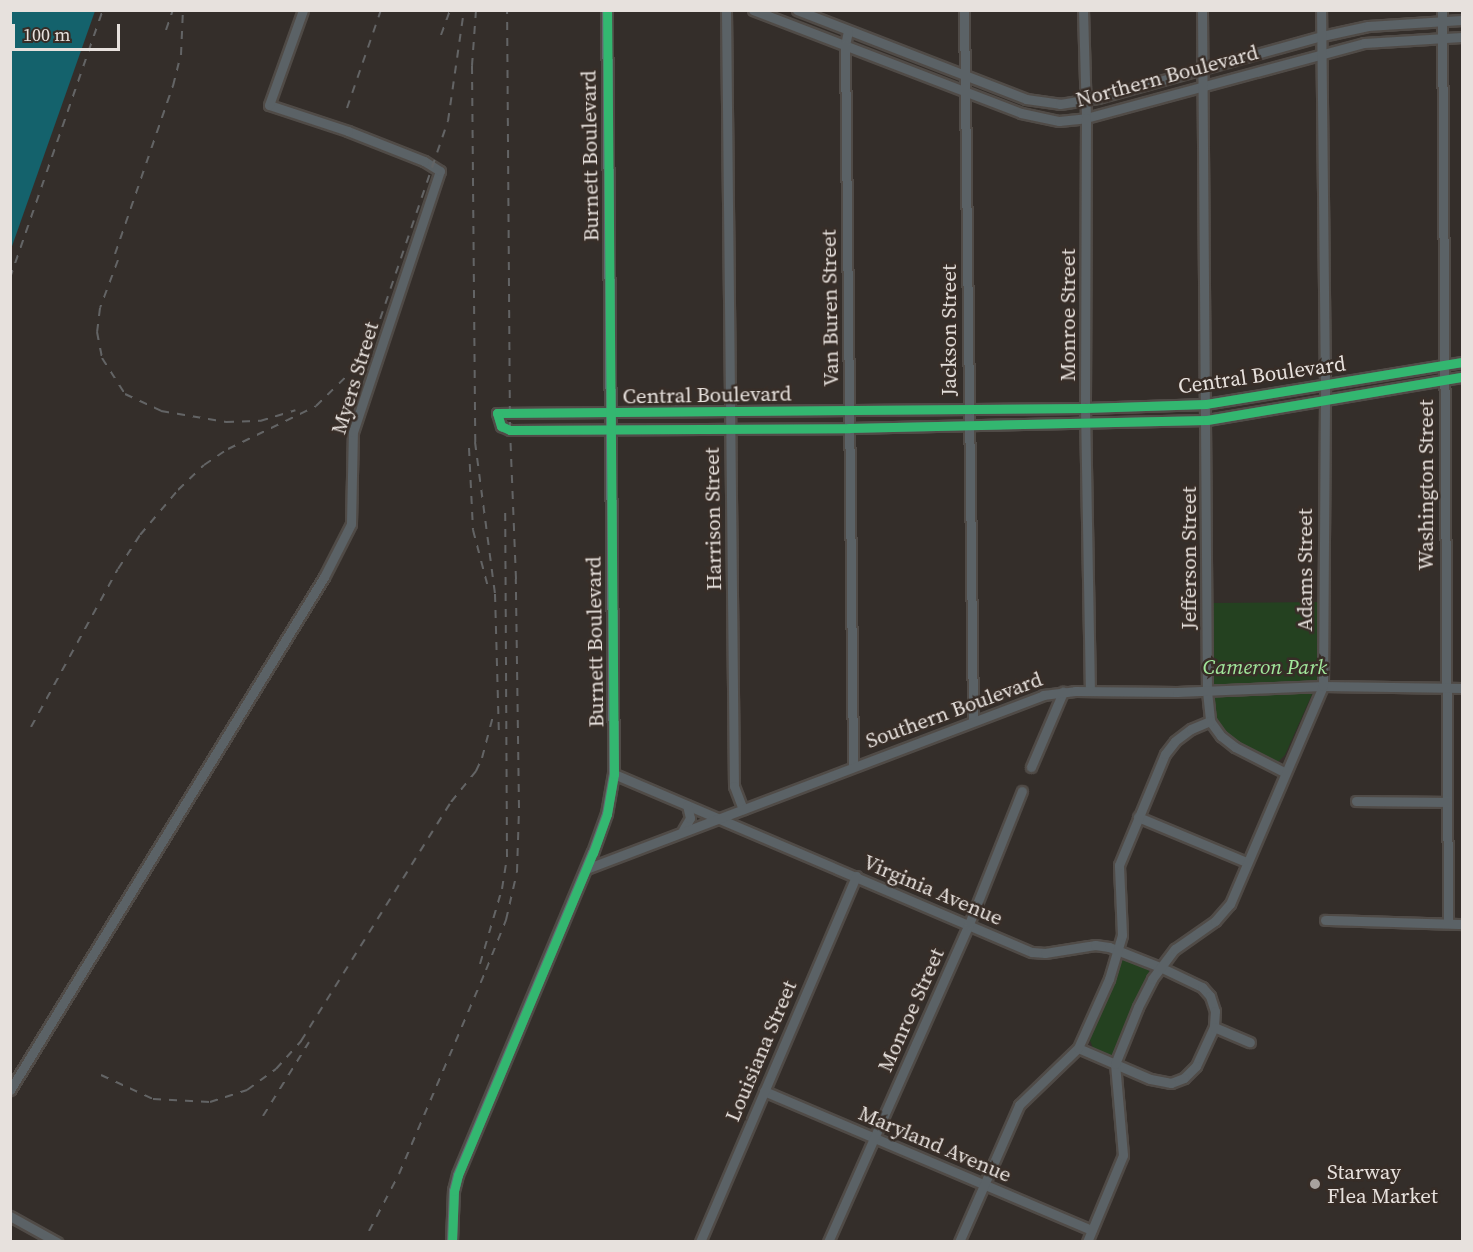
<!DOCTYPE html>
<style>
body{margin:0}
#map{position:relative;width:1473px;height:1252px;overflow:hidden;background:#342e2a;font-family:"Source Serif 4",serif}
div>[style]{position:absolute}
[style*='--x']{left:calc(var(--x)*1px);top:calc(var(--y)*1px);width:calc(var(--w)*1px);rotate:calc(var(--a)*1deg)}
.green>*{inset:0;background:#244120}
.water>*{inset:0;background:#14626c}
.roads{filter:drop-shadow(2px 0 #504b47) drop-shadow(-2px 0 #504b47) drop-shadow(0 2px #504b47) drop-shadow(0 -2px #504b47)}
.minor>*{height:9px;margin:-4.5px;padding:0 4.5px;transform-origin:4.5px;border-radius:4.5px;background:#5b6266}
.major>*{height:10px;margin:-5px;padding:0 5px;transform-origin:5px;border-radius:5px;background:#626a70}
.rail>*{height:2px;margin-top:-1px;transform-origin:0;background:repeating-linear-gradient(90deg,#636465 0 8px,transparent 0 16px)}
.cycleway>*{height:9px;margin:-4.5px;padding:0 4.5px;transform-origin:4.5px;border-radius:4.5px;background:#33b770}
.dots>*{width:16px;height:16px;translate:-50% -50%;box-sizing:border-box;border:3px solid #372d27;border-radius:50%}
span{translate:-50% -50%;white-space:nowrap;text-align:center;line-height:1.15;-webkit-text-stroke:5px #372d27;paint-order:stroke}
.street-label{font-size:21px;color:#e7e1dd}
.park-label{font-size:21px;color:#a1e79b;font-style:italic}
.poi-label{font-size:21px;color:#e7e1dd}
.left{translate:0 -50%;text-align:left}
.frame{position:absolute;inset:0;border:12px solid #e7e1dd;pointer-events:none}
.scale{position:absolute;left:12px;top:24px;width:108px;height:27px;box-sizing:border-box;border:3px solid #e7e1dd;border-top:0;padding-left:8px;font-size:18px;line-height:21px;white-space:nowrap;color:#e7e1dd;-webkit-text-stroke:4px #372d27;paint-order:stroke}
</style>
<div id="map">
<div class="green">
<i style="clip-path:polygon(1318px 602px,1318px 681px,1285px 755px,1277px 763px,1234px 742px,1212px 716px,1211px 603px)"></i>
<i style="clip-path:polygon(1128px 956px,1146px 964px,1150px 974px,1118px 1053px,1109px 1056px,1094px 1051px,1088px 1035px,1118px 962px)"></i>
</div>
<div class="water">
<i style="clip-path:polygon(11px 10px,95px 11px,11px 249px,10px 11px)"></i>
</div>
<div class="roads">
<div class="minor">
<i style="--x:726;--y:10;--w:776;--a:89.41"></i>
<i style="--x:734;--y:786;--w:25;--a:69"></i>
<i style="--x:753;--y:10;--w:287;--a:21"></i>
<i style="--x:1021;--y:113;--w:39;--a:12"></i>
<i style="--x:1059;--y:121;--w:27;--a:-6"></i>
<i style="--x:1086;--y:118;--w:288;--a:-15.1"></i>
<i style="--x:1364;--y:43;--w:98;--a:-3.5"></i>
<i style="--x:797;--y:10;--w:246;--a:21.2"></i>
<i style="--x:1026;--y:99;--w:34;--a:8"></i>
<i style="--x:1060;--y:104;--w:38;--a:-9"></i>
<i style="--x:1098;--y:98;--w:232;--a:-15.5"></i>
<i style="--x:1322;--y:36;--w:47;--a:-12.3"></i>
<i style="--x:1368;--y:26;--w:94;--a:-3.7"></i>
<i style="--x:964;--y:10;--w:710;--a:89.27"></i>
<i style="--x:1083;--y:10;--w:108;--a:88.4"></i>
<i style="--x:1086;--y:118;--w:290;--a:90.2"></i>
<i style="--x:1085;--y:408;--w:283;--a:89"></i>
<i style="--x:1202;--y:10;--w:681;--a:89.58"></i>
<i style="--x:1207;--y:691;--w:30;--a:84"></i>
<i style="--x:1442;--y:10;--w:913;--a:89.62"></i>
<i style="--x:848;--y:31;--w:14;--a:102"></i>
<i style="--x:845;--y:45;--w:720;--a:89.36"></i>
<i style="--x:1462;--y:362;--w:259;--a:170.7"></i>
<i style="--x:1206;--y:404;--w:121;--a:178.1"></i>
<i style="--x:1085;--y:408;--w:588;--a:179.51"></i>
<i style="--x:497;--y:413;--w:14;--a:73"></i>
<i style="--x:501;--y:426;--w:10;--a:24"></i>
<i style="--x:510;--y:430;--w:339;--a:-0.3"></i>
<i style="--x:849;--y:428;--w:358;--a:-1.3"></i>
<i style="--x:1207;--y:420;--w:259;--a:-9.6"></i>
<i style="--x:1210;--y:721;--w:19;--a:54"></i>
<i style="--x:1221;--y:736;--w:18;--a:38"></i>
<i style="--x:1235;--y:747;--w:55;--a:27"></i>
<i style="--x:1031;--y:767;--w:82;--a:-66.9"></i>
<i style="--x:614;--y:774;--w:454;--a:23.1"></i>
<i style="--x:1032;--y:952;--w:13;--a:4"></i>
<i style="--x:1045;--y:953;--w:51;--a:-9.1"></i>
<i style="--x:1095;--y:945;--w:14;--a:8"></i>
<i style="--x:1109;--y:947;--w:55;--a:21.4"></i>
<i style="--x:1160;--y:967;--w:47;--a:25.5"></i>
<i style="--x:1202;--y:987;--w:12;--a:48"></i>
<i style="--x:1210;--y:996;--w:16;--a:72"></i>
<i style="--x:1215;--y:1011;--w:16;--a:94"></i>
<i style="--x:1214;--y:1027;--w:43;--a:114.8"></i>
<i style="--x:1196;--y:1066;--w:17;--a:135"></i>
<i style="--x:1184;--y:1078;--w:14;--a:159"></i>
<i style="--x:1171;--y:1083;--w:21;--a:-169"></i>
<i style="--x:1150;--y:1079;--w:78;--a:-156.7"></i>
<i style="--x:1356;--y:801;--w:91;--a:0.6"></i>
<i style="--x:1138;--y:817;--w:117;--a:22.6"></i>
<i style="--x:683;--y:830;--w:14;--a:-60"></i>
<i style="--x:690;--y:818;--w:13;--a:-103"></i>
<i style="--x:586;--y:869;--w:489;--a:-20.8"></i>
<i style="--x:1043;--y:695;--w:32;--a:-7"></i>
<i style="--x:1075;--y:691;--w:102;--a:0.6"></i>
<i style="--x:1177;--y:692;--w:146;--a:-2.4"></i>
<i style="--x:1323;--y:686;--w:139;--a:0.8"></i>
<i style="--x:1325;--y:920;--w:137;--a:1.7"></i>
<i style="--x:1214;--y:1027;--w:39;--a:23"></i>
<i style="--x:10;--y:1090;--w:601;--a:-58.53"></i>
<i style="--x:324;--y:577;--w:59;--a:-63"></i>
<i style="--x:351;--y:524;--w:92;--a:-88.8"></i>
<i style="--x:353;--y:432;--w:275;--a:-71.6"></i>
<i style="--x:440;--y:171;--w:19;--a:-148"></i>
<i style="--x:424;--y:161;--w:82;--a:-158.5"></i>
<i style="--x:348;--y:131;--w:83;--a:-161.8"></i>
<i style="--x:269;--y:105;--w:101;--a:-70.3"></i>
<i style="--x:764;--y:1091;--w:356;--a:23"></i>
<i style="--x:10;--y:1216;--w:54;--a:29"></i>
<i style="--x:700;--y:1242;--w:398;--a:-66.9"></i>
<i style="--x:828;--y:1242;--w:348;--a:-66.1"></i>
<i style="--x:969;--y:924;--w:143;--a:-68.3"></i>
<i style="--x:959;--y:1242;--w:150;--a:-66.3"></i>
<i style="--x:1019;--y:1105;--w:82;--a:-44"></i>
<i style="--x:1078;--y:1048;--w:76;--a:-65.8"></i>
<i style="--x:1109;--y:979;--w:46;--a:-73.5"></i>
<i style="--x:1122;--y:935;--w:70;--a:-92.5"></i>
<i style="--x:1119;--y:865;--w:120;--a:-67.5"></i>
<i style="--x:1165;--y:754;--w:16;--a:-52"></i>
<i style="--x:1175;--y:741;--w:20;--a:-37"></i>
<i style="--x:1191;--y:729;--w:21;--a:-23"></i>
<i style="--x:1087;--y:1242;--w:94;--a:-67.5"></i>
<i style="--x:1123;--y:1155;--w:91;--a:-95"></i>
<i style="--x:1115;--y:1064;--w:61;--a:-68"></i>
<i style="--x:1138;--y:1007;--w:31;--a:-63"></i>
<i style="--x:1152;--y:979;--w:38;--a:-53"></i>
<i style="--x:1175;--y:949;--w:49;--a:-35"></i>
<i style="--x:1215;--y:921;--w:23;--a:-49"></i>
<i style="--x:1230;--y:904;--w:237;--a:-66.9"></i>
<i style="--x:1323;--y:686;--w:300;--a:-89.6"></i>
<i style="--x:1325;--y:386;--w:376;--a:-90.6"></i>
</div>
<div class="major">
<i style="--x:452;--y:1242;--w:51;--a:-87.8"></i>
<i style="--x:454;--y:1191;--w:16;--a:-76"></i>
<i style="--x:458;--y:1175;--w:349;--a:-67.3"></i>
<i style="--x:593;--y:853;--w:41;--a:-70.3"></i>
<i style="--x:607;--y:814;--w:41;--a:-80.1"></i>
<i style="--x:614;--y:774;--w:764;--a:-90.52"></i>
</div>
</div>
<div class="rail">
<i style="--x:476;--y:10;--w:56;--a:94.1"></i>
<i style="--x:472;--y:66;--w:376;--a:89.5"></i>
<i style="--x:475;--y:442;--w:153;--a:82.5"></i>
<i style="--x:495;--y:594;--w:144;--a:88.4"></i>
<i style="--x:166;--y:30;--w:21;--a:-71"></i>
<i style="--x:441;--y:35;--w:27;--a:-70"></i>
<i style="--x:347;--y:108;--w:104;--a:-70.9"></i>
<i style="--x:115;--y:254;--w:178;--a:-71"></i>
<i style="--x:173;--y:86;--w:32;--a:-76"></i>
<i style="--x:181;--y:55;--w:45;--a:-87.5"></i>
<i style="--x:118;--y:260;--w:51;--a:110.6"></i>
<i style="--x:100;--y:308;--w:24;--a:97"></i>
<i style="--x:97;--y:332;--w:26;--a:79"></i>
<i style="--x:102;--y:358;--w:43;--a:57.4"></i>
<i style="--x:125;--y:394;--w:40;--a:25"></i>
<i style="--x:161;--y:411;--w:66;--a:9.6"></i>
<i style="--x:226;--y:422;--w:34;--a:-2"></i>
<i style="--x:260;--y:421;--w:37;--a:-17"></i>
<i style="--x:10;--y:278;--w:284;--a:-70.9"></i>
<i style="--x:469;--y:448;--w:82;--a:87.2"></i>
<i style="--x:473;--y:530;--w:59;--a:75.3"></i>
<i style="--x:31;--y:727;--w:180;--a:-61.2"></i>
<i style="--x:118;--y:569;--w:40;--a:-57.1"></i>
<i style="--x:140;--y:535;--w:59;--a:-49.8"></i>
<i style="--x:178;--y:490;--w:36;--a:-44"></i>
<i style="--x:204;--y:465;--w:29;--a:-34"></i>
<i style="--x:228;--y:449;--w:98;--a:-26"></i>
<i style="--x:316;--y:406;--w:56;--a:-44.3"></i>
<i style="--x:356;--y:367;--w:38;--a:-60"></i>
<i style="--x:375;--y:334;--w:225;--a:-71.1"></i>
<i style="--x:448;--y:121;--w:112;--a:-81.8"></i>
<i style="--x:480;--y:964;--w:78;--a:-73.7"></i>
<i style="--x:502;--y:889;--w:32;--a:-81"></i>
<i style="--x:507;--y:857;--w:349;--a:-90.3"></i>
<i style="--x:101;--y:1075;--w:57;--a:24.8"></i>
<i style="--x:153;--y:1099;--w:57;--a:3"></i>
<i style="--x:210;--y:1102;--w:39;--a:-18"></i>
<i style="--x:247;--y:1090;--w:36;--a:-36"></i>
<i style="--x:276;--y:1069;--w:38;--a:-48"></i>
<i style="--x:301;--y:1041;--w:282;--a:-57.9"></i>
<i style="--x:451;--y:802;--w:40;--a:-51"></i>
<i style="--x:476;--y:771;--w:14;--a:-65"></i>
<i style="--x:482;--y:758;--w:43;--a:-75.3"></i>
<i style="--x:263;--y:1116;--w:87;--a:-58.1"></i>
<i style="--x:369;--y:1231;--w:64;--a:-62.2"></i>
<i style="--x:399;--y:1174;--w:222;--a:-66.9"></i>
<i style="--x:486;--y:970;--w:54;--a:-68.2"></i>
<i style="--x:506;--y:920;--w:49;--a:-77.1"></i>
<i style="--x:517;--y:872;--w:64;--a:-88.2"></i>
<i style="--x:519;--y:808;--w:229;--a:-90.8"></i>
<i style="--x:516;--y:579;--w:149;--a:-92.3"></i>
<i style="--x:510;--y:430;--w:420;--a:-90.4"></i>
</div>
<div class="cycleway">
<i style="--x:1462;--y:362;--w:259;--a:170.7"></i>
<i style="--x:1206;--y:404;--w:121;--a:178.1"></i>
<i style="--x:1085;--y:408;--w:588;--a:179.51"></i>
<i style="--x:497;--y:413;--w:14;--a:73"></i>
<i style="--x:501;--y:426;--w:10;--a:24"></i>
<i style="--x:510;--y:430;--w:339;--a:-0.3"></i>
<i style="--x:849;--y:428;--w:358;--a:-1.3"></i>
<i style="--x:1207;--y:420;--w:259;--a:-9.6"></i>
<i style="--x:452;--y:1242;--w:51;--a:-87.8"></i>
<i style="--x:454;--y:1191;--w:16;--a:-76"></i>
<i style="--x:458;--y:1175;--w:349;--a:-67.3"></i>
<i style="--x:593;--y:853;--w:41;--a:-70.3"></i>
<i style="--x:607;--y:814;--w:41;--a:-80.1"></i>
<i style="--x:614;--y:774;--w:764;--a:-90.52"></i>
</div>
<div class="dots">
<i style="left:1315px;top:1184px;background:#a8a29e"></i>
</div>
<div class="street-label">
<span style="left:1167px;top:76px;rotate:-15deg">Northern Boulevard</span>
<span style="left:590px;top:156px;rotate:-91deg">Burnett Boulevard</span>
<span style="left:830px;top:308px;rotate:-91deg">Van Buren Street</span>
<span style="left:1068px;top:315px;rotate:-90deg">Monroe Street</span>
<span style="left:949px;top:330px;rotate:-90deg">Jackson Street</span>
<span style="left:1262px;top:375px;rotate:-8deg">Central Boulevard</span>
<span style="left:355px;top:378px;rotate:-73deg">Myers Street</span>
<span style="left:707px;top:395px;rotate:-1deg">Central Boulevard</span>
<span style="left:1426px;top:485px;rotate:-90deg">Washington Street</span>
<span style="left:713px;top:519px;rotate:-91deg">Harrison Street</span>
<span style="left:1189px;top:558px;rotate:-90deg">Jefferson Street</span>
<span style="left:1305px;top:570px;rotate:-90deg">Adams Street</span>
<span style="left:595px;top:642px;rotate:-91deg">Burnett Boulevard</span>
<span style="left:954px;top:710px;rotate:-20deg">Southern Boulevard</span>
<span style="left:933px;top:890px;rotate:23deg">Virginia Avenue</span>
<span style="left:911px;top:1010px;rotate:-66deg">Monroe Street</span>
<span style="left:761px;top:1051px;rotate:-67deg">Louisiana Street</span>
<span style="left:935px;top:1144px;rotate:23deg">Maryland Avenue</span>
</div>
<div class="park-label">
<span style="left:1265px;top:667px">Cameron Park</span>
</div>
<div class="poi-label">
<span class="left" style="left:1327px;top:1184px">Starway<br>Flea Market</span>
</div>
<div class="frame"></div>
<div class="scale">100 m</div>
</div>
